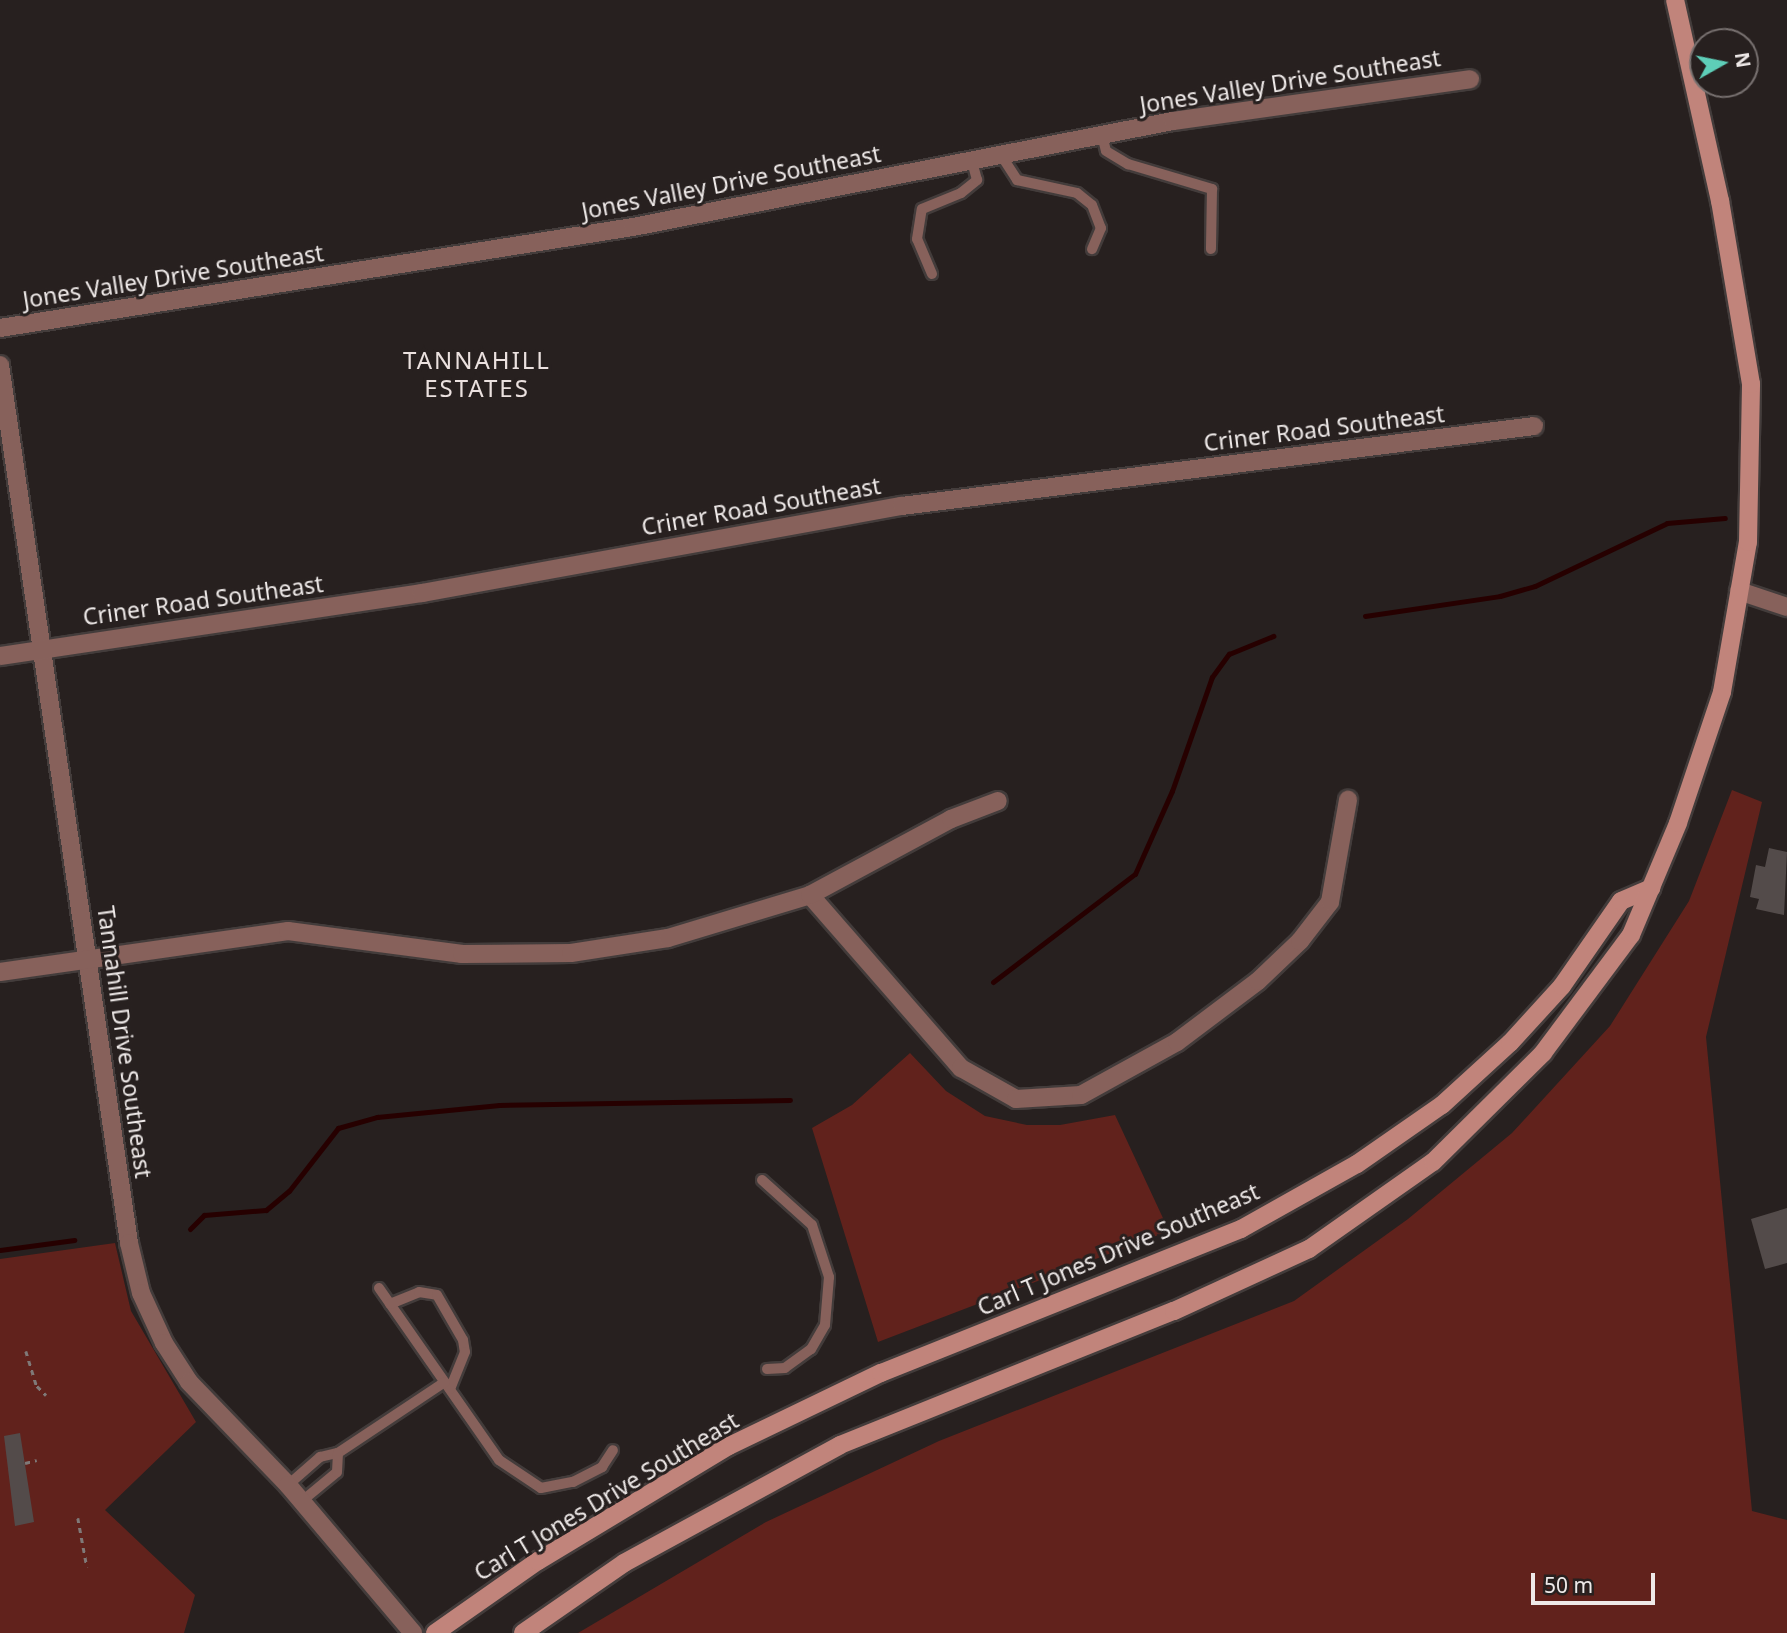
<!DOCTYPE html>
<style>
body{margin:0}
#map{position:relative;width:1787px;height:1633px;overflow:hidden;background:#27201f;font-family:"Noto Sans",sans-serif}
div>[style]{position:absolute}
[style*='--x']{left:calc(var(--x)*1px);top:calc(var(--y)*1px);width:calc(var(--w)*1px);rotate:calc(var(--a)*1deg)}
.green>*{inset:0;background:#61221c}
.stream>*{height:5px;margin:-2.5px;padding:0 2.5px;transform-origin:2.5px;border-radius:2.5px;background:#260000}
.building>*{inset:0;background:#534b4a}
.path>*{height:2.5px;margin-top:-1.25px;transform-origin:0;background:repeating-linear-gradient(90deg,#7f7978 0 5px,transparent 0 10px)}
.roads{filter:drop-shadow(2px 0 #433c3b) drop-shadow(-2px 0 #433c3b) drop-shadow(0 2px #433c3b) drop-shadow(0 -2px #433c3b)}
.service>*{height:10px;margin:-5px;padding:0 5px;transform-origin:5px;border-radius:5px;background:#87615b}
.minor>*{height:18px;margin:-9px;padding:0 9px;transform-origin:9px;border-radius:9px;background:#87615b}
.secondary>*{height:18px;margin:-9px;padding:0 9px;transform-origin:9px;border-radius:9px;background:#c1847b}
span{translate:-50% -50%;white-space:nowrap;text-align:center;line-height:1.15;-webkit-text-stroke:6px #27201f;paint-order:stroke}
.street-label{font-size:23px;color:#eee9e8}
.neighbourhood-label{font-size:24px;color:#ebe1df;letter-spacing:2px}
.north{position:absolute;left:1689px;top:28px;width:70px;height:70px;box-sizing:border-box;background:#27201f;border:2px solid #77706f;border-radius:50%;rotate:81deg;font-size:19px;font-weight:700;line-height:28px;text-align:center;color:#eee9e8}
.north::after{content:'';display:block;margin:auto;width:24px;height:32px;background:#5eceb8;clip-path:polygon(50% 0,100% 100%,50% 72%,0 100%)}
.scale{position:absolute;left:1531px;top:1573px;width:124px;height:32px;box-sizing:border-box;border:4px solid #eee9e8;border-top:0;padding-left:9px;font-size:21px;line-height:24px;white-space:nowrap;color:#eee9e8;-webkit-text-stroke:5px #27201f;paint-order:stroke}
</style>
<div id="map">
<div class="green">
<i style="clip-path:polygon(1732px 790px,1762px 802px,1706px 1037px,1752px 1511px,1787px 1520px,1787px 1633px,578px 1633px,766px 1522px,939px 1441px,1294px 1301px,1408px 1219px,1512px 1133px,1610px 1026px,1689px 901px)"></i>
<i style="clip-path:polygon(910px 1053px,946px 1091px,985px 1116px,1027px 1125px,1060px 1125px,1115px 1115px,1169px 1231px,878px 1342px,812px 1128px,852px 1105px)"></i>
<i style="clip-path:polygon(115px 1243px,131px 1311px,196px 1422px,105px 1510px,195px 1595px,184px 1633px,0 1633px,0 1259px)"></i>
</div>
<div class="stream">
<i style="--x:1365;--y:616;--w:136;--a:-8.4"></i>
<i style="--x:1500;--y:596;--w:36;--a:-16"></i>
<i style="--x:1535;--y:586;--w:146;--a:-25.5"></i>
<i style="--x:1667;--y:523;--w:58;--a:-4.9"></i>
<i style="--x:993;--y:982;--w:178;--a:-37.3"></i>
<i style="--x:1135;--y:874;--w:91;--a:-66"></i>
<i style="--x:1172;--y:791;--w:121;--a:-70.7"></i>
<i style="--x:1212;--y:677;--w:29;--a:-54"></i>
<i style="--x:1229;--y:654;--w:48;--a:-22.2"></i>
<i style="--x:190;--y:1229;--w:20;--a:-45"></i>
<i style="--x:204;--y:1215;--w:62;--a:-4.6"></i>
<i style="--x:266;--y:1210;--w:30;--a:-40"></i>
<i style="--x:289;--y:1191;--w:80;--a:-52.1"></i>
<i style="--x:338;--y:1128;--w:41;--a:-15.8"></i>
<i style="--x:377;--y:1117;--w:123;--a:-5.6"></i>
<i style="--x:499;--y:1105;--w:291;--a:-1"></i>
<i style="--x:0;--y:1250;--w:75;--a:-7.7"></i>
</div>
<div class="building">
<i style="clip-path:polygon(1769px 848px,1787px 852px,1784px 915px,1756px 909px,1759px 899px,1750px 897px,1756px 865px,1765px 867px)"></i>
<i style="clip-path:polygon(1787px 1208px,1787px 1263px,1765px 1269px,1751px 1219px)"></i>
<i style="clip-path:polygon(20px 1433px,34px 1522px,15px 1526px,4px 1436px)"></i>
</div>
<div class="path">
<i style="--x:26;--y:1351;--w:37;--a:73"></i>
<i style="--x:37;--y:1386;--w:13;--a:45"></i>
<i style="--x:25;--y:1463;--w:12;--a:-14"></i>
<i style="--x:78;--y:1518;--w:50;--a:79.6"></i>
</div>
<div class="roads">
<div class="service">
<i style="--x:1102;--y:135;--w:16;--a:76"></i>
<i style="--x:1106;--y:151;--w:26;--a:31"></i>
<i style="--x:1128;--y:164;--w:88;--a:16.6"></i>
<i style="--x:1212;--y:189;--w:60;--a:91"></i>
<i style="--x:1001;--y:155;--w:30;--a:57"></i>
<i style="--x:1017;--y:180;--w:61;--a:12.2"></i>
<i style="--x:1077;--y:193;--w:19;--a:39"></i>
<i style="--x:1092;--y:205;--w:25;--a:69"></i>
<i style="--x:1101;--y:228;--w:23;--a:113"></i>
<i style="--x:932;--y:274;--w:38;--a:-113"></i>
<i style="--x:917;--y:239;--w:30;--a:-81"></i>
<i style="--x:922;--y:209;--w:42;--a:-22.3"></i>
<i style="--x:961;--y:193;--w:21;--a:-39"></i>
<i style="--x:977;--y:180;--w:20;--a:-105"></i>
<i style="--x:762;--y:1180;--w:67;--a:42"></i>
<i style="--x:812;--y:1225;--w:55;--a:71.9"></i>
<i style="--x:829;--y:1277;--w:48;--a:94.8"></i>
<i style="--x:825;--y:1325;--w:28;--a:120"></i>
<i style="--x:811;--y:1349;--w:32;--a:144"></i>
<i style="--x:785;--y:1368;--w:18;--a:177"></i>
<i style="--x:379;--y:1288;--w:210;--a:55.1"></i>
<i style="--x:499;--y:1460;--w:50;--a:33.7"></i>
<i style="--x:541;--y:1488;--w:33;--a:-11"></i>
<i style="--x:573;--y:1482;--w:33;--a:-27"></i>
<i style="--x:602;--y:1467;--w:20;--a:-57"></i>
<i style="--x:390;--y:1304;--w:31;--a:-22"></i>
<i style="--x:419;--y:1292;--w:18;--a:9"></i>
<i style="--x:437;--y:1295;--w:52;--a:60"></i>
<i style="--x:463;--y:1340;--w:12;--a:81"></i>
<i style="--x:465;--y:1352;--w:40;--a:112"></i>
<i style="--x:288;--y:1485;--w:43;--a:-41.2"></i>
<i style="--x:320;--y:1457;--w:18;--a:-13"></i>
<i style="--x:338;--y:1453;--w:128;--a:-33.6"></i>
<i style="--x:302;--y:1501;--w:45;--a:-39.6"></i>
<i style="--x:337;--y:1472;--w:19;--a:-87"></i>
</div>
<div class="minor">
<i style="--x:0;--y:328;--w:641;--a:-9.07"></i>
<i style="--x:633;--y:227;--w:550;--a:-11.11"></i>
<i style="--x:1173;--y:121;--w:300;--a:-8"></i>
<i style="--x:0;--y:365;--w:887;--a:81.64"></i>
<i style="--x:129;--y:1243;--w:51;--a:76.5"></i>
<i style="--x:141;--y:1293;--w:55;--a:65.3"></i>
<i style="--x:164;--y:1343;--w:46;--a:57.3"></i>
<i style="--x:189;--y:1382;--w:143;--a:46.1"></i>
<i style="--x:288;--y:1485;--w:194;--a:49.8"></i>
<i style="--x:1739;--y:591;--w:51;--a:18.4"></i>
<i style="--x:0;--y:656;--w:427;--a:-8.5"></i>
<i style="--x:422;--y:593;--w:488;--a:-10.3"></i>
<i style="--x:902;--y:506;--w:637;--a:-7.21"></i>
<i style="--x:810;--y:895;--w:230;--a:48.9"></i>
<i style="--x:961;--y:1068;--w:63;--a:29.4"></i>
<i style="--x:1016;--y:1099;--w:65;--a:-3.5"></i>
<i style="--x:1081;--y:1095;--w:110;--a:-28.9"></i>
<i style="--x:1177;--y:1042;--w:101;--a:-37"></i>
<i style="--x:1258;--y:981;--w:58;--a:-43.6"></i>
<i style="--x:1300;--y:941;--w:49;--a:-52.4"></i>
<i style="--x:1330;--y:902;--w:104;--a:-80"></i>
<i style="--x:0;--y:972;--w:291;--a:-8.1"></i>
<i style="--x:288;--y:931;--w:176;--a:7.5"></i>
<i style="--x:462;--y:954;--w:109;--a:-0.5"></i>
<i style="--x:571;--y:953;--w:98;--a:-8.8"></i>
<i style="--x:668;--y:938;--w:148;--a:-16.8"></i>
<i style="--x:810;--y:895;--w:160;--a:-28.3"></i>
<i style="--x:951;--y:819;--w:50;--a:-21"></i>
</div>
<div class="secondary">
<i style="--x:435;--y:1633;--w:126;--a:-35"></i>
<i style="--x:538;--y:1561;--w:223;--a:-31.1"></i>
<i style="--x:729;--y:1446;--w:169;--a:-25.7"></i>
<i style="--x:881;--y:1373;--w:388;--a:-21.8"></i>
<i style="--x:1241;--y:1229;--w:133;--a:-29.3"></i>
<i style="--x:1357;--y:1164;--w:103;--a:-34.8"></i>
<i style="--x:1442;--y:1105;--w:92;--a:-42.4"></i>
<i style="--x:1510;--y:1043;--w:77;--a:-47.6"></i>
<i style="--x:1562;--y:986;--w:103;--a:-55.2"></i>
<i style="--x:1621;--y:901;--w:33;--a:-23"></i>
<i style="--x:523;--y:1633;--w:123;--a:-34.7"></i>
<i style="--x:624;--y:1563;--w:246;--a:-28.6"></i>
<i style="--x:840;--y:1445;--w:360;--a:-21.9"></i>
<i style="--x:1174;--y:1311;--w:149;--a:-24.7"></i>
<i style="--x:1309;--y:1249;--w:151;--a:-35.1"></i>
<i style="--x:1433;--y:1162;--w:155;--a:-44.7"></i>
<i style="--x:1543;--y:1053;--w:147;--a:-53.3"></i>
<i style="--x:1631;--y:935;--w:121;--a:-67.2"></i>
<i style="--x:1678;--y:823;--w:138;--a:-71.4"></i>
<i style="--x:1722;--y:692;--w:152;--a:-80.2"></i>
<i style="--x:1748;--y:542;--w:158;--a:-88.9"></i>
<i style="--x:1751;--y:384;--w:186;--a:-99.6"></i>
<i style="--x:1720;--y:201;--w:206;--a:-102.6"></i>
</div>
</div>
<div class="street-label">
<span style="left:1290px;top:81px;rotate:-9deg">Jones Valley Drive Southeast</span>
<span style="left:731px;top:182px;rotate:-11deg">Jones Valley Drive Southeast</span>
<span style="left:173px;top:276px;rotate:-9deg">Jones Valley Drive Southeast</span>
<span style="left:1324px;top:428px;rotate:-7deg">Criner Road Southeast</span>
<span style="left:761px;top:506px;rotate:-10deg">Criner Road Southeast</span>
<span style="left:203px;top:600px;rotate:-8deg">Criner Road Southeast</span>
<span style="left:125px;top:1042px;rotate:82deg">Tannahill Drive Southeast</span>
<span style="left:1118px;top:1249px;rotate:-23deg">Carl T Jones Drive Southeast</span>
<span style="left:606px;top:1496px;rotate:-31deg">Carl T Jones Drive Southeast</span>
</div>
<div class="neighbourhood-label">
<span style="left:477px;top:374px">TANNAHILL<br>ESTATES</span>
</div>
<div class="north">N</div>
<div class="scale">50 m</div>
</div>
